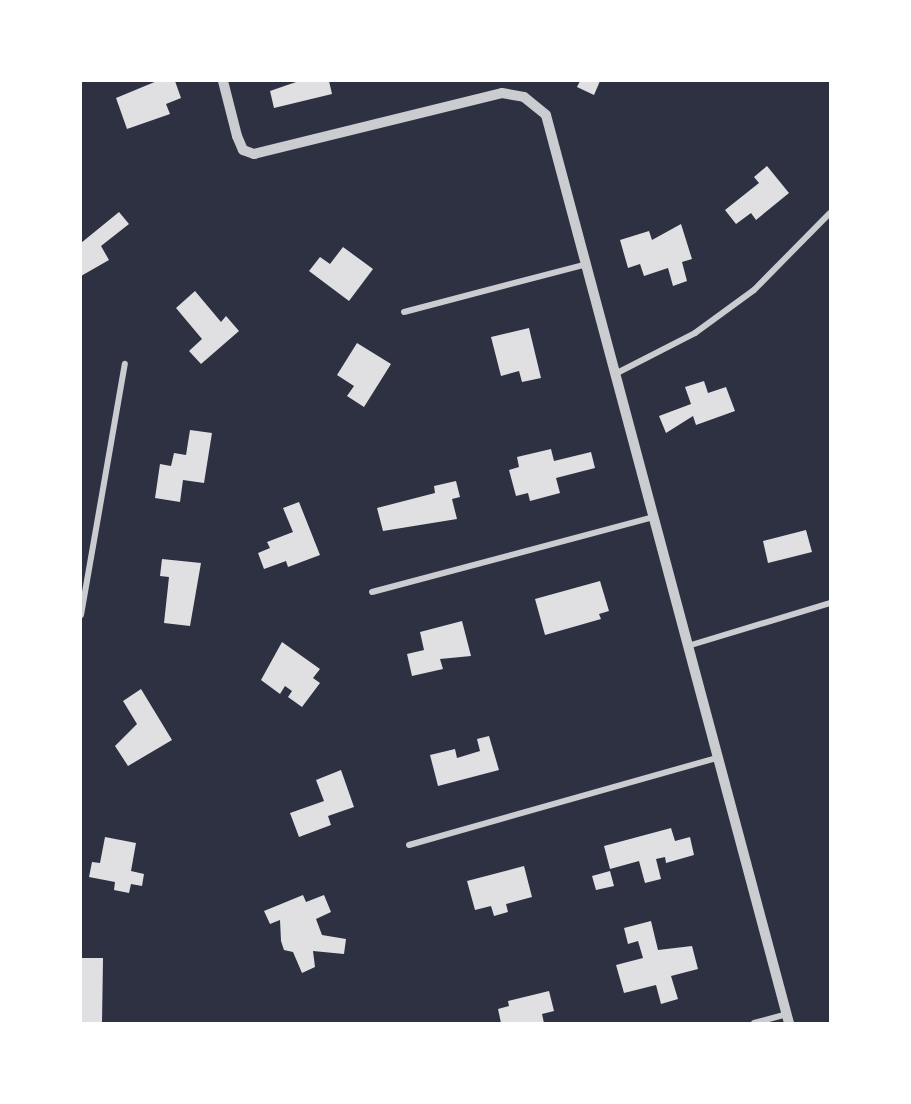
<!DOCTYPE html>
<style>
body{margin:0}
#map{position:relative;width:911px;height:1104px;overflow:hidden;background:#2d3142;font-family:"PT Sans",sans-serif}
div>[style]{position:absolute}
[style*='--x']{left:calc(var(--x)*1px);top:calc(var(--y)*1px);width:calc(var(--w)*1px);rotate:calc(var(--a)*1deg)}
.building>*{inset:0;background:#e0e0e3}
.minor>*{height:6px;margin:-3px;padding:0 3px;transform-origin:3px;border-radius:3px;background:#caccd0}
.tertiary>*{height:10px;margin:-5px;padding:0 5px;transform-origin:5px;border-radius:5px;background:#caccd0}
span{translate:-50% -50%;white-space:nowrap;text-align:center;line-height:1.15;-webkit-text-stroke:4.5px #fff;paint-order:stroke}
.frame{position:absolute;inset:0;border:82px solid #fff;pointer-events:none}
</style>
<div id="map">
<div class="building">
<i style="clip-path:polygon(157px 81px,175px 81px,181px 98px,166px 104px,170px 114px,127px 129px,116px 98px)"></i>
<i style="clip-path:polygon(299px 81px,329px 81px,332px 94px,274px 108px,270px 91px)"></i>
<i style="clip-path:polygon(580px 81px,600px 81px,594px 95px,577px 87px)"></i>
<i style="clip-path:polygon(767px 166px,789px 193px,756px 220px,751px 213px,736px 224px,725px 210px,759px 183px,754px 177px)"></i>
<i style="clip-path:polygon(119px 212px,129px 224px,101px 246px,109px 260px,81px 276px,81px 243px)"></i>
<i style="clip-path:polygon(681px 224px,692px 259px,682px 262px,687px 281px,673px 286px,668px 268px,644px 276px,640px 264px,628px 268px,620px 240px,649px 231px,652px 240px)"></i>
<i style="clip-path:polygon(343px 247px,373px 269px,349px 301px,309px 271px,320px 257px,330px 264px)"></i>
<i style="clip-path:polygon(195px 291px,221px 322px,226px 316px,239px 331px,201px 364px,189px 351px,202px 339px,176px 308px)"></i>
<i style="clip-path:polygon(529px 328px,541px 378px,522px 382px,519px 371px,501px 376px,491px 337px)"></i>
<i style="clip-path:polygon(357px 343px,391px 364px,364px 407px,347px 396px,354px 386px,337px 375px)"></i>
<i style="clip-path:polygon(704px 381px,708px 393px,726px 387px,735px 411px,696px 425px,693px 416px,666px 433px,659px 416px,691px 404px,685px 387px)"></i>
<i style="clip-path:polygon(190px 430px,212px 433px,204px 483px,183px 480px,180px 502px,155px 498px,160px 464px,171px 466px,174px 453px,186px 455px)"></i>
<i style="clip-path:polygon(551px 449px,554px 461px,591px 452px,595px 468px,556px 478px,560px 493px,530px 501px,528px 493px,516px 496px,509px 470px,519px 467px,517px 457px)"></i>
<i style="clip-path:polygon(456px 481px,460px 497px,452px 499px,457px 519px,383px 531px,377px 508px,435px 493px,434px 486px)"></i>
<i style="clip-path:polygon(299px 502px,320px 555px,288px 567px,286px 561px,264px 569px,258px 553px,270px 548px,267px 542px,293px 532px,283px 508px)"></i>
<i style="clip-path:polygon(806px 530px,812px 552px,768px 563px,763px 541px)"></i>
<i style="clip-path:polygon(162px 559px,201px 563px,190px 626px,164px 623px,169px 577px,160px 576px)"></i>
<i style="clip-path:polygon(600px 581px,609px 611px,599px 614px,601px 619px,545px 635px,535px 599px)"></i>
<i style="clip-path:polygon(462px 621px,471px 656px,440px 659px,443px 669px,412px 676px,407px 654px,424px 650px,420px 632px)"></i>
<i style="clip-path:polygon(282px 642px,320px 669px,313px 678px,320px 683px,302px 707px,288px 697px,292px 691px,285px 686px,280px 694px,261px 680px)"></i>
<i style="clip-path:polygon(141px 689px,172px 740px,128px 766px,115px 746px,137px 724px,123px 701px)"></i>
<i style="clip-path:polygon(489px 736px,499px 770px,438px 786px,430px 755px,455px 749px,457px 758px,480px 751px,477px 739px)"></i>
<i style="clip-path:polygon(341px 770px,354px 807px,328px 816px,331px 825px,299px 837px,290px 813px,324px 801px,316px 780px)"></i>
<i style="clip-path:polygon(671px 828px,675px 841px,690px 837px,694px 855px,666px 863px,665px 857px,656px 859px,661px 879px,645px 883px,639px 861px,610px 869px,604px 846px)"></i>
<i style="clip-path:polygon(105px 837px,136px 843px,131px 871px,144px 874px,142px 886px,131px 884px,129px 893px,114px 890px,115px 882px,89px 877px,92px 862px,100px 863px)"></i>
<i style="clip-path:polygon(524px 866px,532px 897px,506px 904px,508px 912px,494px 916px,491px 906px,475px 910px,467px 881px)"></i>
<i style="clip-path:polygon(610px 871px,614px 886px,596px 890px,592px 876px)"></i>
<i style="clip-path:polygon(303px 895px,306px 902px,324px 895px,331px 912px,316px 919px,322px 935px,346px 939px,344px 954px,313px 951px,315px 967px,302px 973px,293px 952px,284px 950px,281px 941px,280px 920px,270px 924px,264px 911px)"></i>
<i style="clip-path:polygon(651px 921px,658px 950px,692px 946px,698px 969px,671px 976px,678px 999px,661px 1004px,656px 985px,624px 993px,616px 965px,643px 958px,638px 941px,628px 944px,624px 928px)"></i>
<i style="clip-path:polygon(81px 958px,103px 958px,102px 1023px,81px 1023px)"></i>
<i style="clip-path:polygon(549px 991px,554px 1011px,542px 1014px,544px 1023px,501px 1023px,498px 1009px,509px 1006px,508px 1001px)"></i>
</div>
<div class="minor">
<i style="--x:404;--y:312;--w:189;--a:-14.7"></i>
<i style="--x:617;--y:373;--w:88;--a:-27.1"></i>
<i style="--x:695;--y:333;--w:73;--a:-36.1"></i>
<i style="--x:754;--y:290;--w:108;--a:-45.4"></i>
<i style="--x:372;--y:592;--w:289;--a:-14.9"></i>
<i style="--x:81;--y:615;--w:255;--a:-80.1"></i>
<i style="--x:691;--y:645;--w:145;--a:-16.8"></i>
<i style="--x:409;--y:845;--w:322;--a:-15.8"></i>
<i style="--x:754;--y:1023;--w:34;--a:-15"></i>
</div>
<div class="tertiary">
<i style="--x:223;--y:81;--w:57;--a:75.7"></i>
<i style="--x:237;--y:136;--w:15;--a:67"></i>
<i style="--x:243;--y:150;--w:12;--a:20"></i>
<i style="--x:254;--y:154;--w:255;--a:-13.8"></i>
<i style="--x:502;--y:93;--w:22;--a:10"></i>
<i style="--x:524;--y:97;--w:28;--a:39"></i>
<i style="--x:546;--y:115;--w:940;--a:75.02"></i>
</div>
<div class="frame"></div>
</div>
